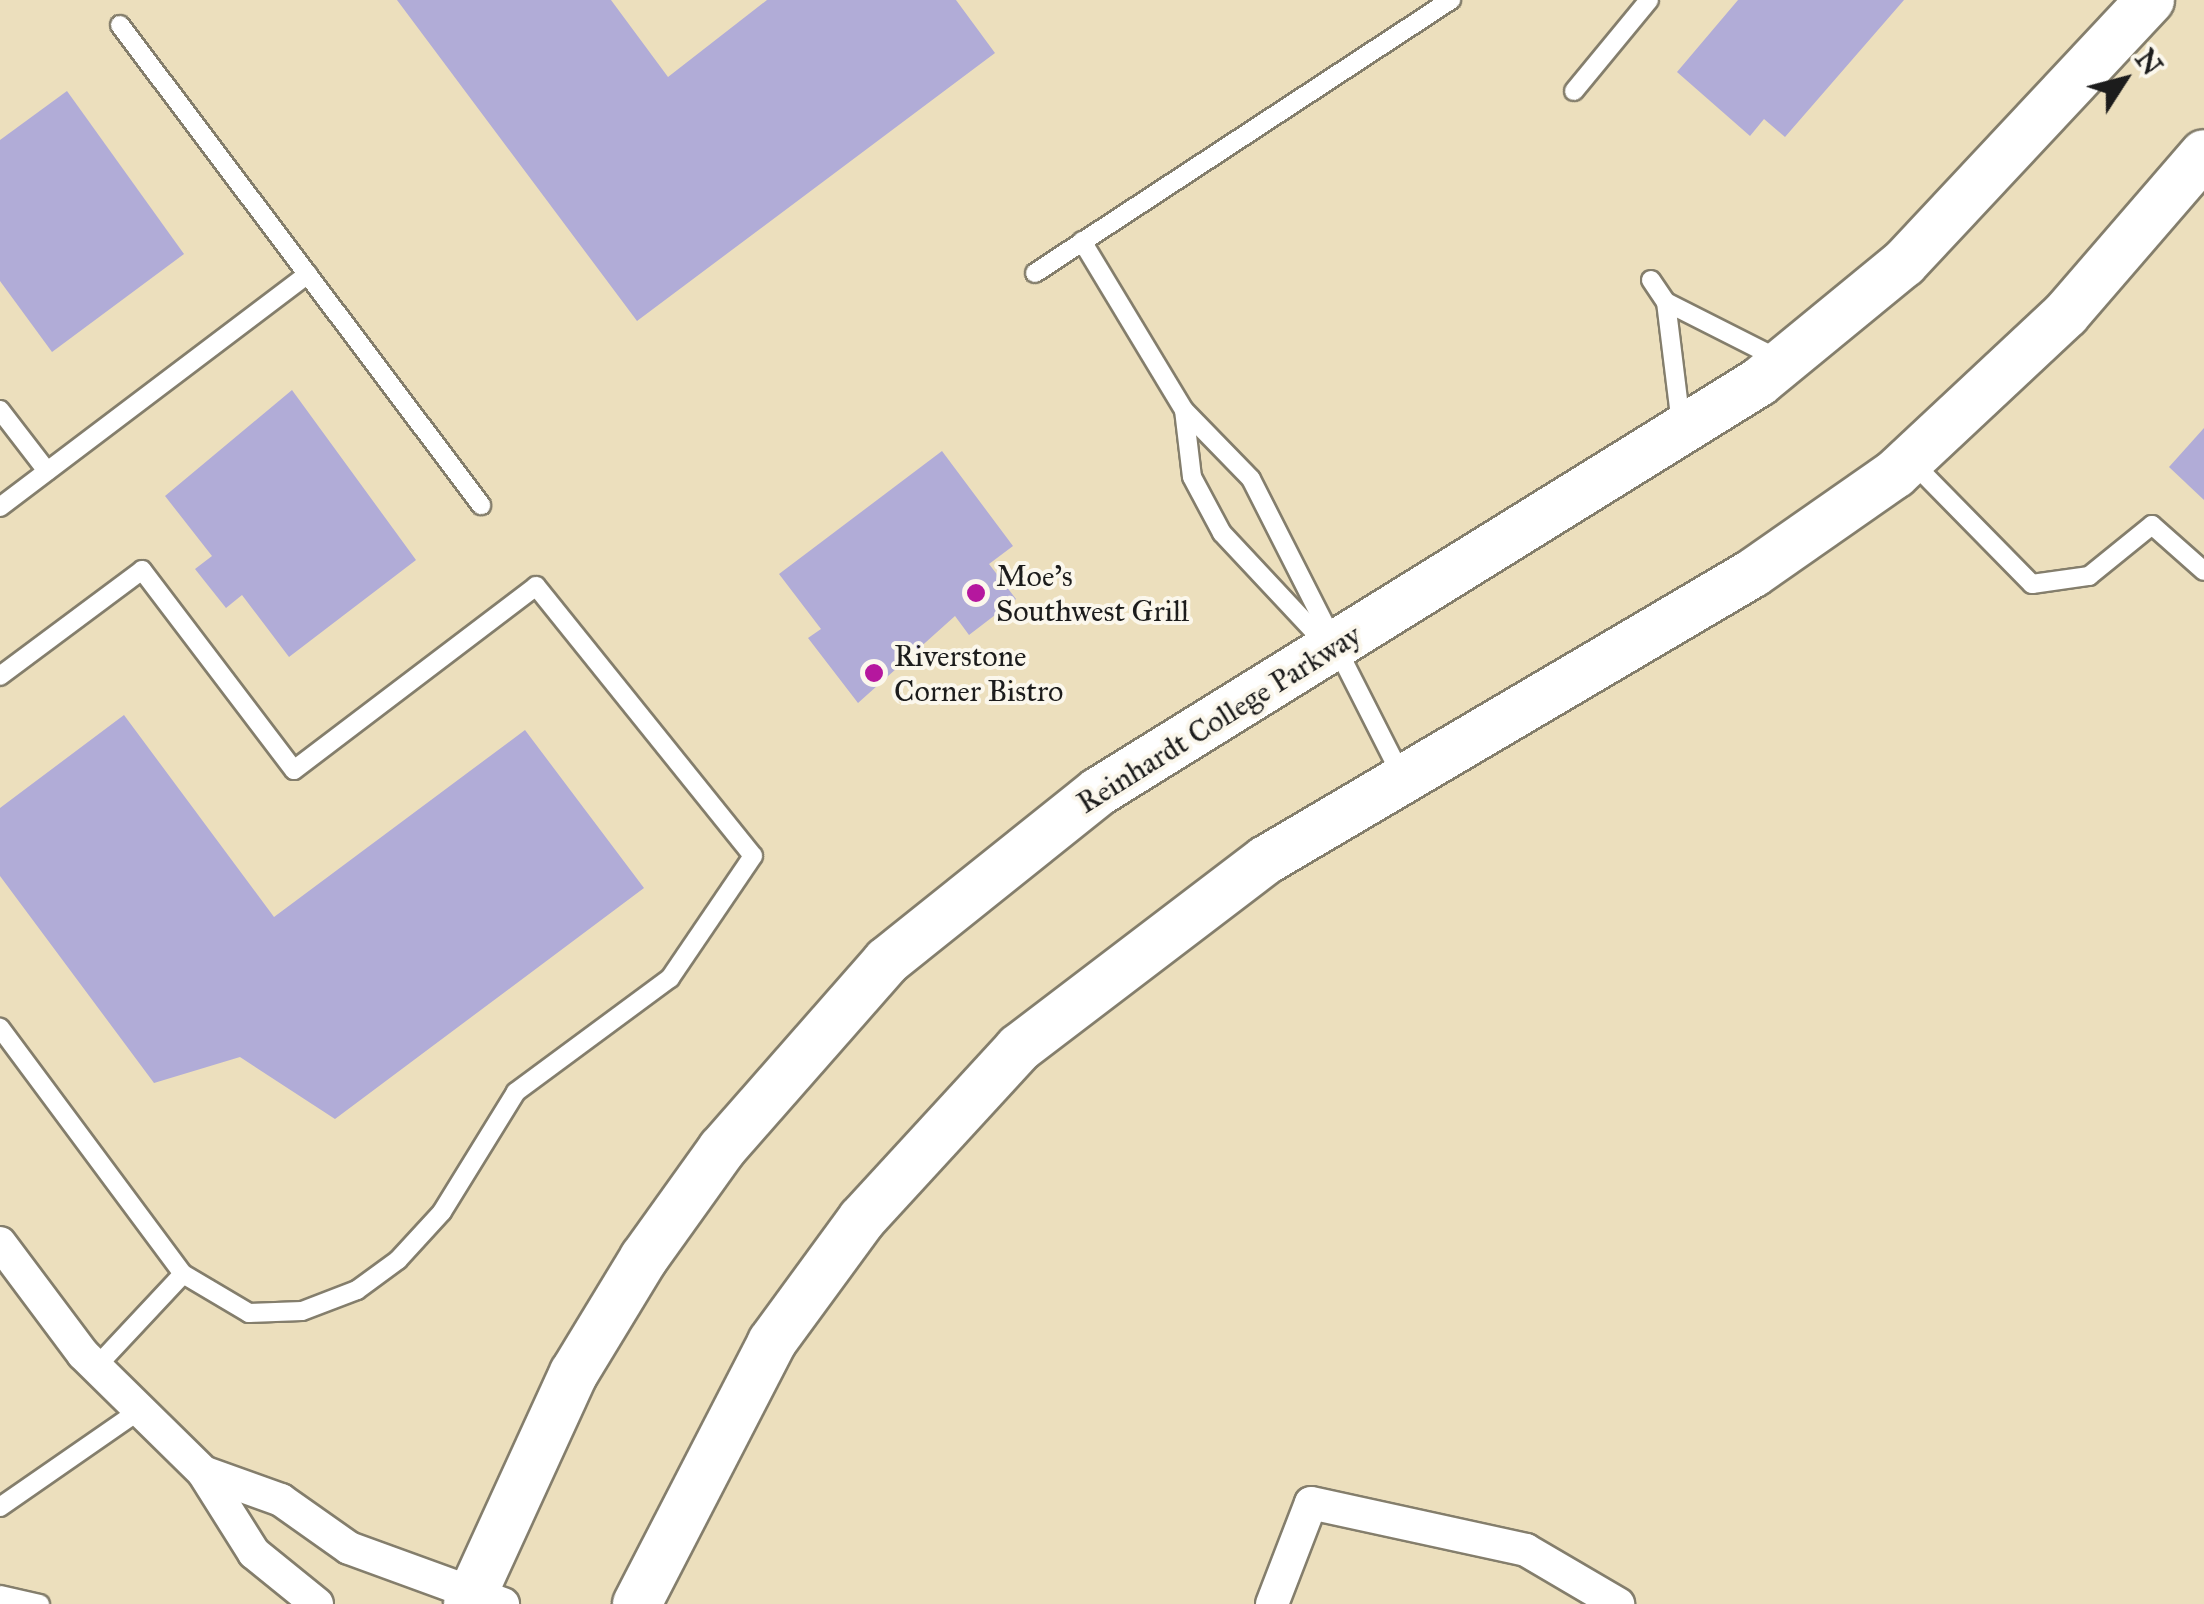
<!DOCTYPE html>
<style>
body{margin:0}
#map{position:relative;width:2204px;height:1604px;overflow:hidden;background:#ecdfbd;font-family:"IM FELL Great Primer",serif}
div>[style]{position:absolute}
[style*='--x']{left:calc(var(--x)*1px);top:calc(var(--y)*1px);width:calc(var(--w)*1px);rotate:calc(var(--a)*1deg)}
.building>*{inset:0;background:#b1acd7}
.roads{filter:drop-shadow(2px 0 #847e6c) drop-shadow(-2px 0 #847e6c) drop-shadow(0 2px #847e6c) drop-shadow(0 -2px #847e6c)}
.lane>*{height:18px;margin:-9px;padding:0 9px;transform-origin:9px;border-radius:9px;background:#fff}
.street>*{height:32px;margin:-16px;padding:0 16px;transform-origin:16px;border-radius:16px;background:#fff}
.secondary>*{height:48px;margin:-24px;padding:0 24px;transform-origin:24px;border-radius:24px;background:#fff}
.dots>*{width:28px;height:28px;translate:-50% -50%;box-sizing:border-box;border:5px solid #fbf7ec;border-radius:50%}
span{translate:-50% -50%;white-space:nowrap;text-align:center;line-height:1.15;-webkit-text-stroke:8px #fbf7ec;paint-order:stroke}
.poi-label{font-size:30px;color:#1c1c1c}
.left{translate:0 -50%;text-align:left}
.street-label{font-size:30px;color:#1c1c1c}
.north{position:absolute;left:2074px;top:30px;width:100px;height:100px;-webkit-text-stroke:8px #fbf7ec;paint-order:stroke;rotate:54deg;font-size:28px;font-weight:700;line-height:40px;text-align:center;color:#1c1c1c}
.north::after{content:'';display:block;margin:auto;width:35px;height:45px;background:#1c1c1c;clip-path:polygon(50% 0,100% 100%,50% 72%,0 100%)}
</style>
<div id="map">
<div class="building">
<i style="clip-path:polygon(397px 0,611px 0,668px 77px,767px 0,956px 0,995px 53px,637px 321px)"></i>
<i style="clip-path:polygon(1738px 0,1904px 0,1785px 137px,1764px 119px,1750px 136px,1677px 72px)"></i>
<i style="clip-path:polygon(67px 91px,184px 254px,52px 352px,0 281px,0 140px)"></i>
<i style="clip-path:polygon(292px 390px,416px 560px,289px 657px,242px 595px,226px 608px,195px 569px,212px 556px,165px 496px)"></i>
<i style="clip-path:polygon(2204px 428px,2204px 500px,2169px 467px)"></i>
<i style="clip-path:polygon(942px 451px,1013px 546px,989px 564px,1016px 599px,969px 635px,955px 616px,858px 703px,808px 638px,821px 629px,779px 574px)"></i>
<i style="clip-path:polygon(124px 715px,274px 917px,525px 730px,644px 888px,335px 1119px,240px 1057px,154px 1083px,0 876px,0 808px)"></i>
</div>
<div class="roads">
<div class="lane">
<i style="--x:120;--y:25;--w:601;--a:53.05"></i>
<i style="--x:1574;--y:91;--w:118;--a:-50.5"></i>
<i style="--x:1082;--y:241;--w:197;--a:58.9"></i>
<i style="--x:1184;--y:410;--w:96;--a:45.8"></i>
<i style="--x:1251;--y:479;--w:335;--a:63.1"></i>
<i style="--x:1035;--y:273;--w:498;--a:-33.3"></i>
<i style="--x:1651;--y:280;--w:27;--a:56"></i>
<i style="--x:1666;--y:302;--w:124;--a:83"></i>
<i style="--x:1666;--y:302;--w:129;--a:26.8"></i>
<i style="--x:0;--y:410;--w:77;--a:52.4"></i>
<i style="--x:1184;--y:410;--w:67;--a:83.2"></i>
<i style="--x:1192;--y:477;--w:64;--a:61.8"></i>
<i style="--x:1222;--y:533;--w:146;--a:46.9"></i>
<i style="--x:1912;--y:462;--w:171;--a:45.5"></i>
<i style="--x:2032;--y:584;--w:58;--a:-8"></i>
<i style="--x:2089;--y:576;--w:81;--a:-39"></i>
<i style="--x:2152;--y:525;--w:69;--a:41.5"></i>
<i style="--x:0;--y:507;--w:386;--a:-37.1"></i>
<i style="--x:0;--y:676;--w:177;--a:-36.7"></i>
<i style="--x:142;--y:570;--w:251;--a:52.8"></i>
<i style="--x:294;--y:770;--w:304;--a:-37.2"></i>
<i style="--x:536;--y:586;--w:346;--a:51.2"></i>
<i style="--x:753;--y:856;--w:148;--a:124.2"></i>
<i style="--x:670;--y:978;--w:192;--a:143.5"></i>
<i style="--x:516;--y:1092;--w:141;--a:121.7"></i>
<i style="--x:442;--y:1212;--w:65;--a:132.5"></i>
<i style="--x:398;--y:1260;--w:51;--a:143.8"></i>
<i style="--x:357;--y:1290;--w:59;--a:159.1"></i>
<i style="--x:302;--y:1311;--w:53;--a:177.8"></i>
<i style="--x:249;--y:1313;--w:77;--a:-149.4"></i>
<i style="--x:183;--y:1274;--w:307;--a:-126.6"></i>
<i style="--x:96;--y:1367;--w:127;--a:-46.9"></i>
<i style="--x:0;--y:1507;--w:170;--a:-34.7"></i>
<i style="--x:0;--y:1595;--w:41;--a:12.7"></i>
</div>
<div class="street">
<i style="--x:0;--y:1243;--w:139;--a:53.2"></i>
<i style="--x:83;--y:1354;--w:168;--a:44.5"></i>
<i style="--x:317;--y:1604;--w:81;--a:-141"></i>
<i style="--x:254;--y:1553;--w:96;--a:-122.2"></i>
<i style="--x:203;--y:1472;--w:83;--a:19.7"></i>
<i style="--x:281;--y:1500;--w:83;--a:35.2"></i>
<i style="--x:349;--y:1548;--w:164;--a:20"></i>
<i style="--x:1272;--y:1604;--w:108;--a:-68.9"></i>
<i style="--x:1311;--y:1503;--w:220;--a:12.3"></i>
<i style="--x:1526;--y:1550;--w:107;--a:30.4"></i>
</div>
<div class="secondary">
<i style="--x:468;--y:1604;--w:254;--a:-65.4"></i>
<i style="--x:574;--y:1373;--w:135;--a:-58.7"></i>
<i style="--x:644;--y:1258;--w:134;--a:-54.4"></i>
<i style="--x:722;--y:1149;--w:250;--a:-48.7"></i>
<i style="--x:887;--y:961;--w:270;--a:-38.7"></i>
<i style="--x:1098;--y:792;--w:778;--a:-31.81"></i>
<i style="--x:1759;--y:382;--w:188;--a:-39.4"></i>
<i style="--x:1904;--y:263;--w:360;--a:-46.9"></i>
<i style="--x:637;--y:1604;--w:295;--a:-62.7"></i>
<i style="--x:772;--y:1342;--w:152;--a:-53.8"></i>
<i style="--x:862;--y:1219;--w:232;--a:-47.4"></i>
<i style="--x:1019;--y:1048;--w:310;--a:-37.3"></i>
<i style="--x:1266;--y:860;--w:565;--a:-30.51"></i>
<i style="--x:1753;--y:573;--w:173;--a:-34.9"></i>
<i style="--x:1895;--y:474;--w:234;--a:-43.1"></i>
<i style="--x:2066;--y:314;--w:211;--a:-49.2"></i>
</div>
</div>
<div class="dots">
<i style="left:976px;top:593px;background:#b5179e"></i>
<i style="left:874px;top:673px;background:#b5179e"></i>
</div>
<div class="poi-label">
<span class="left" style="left:996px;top:593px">Moe's<br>Southwest Grill</span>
<span class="left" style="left:894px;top:673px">Riverstone<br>Corner Bistro</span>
</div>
<div class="street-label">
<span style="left:1219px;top:719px;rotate:-32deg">Reinhardt College Parkway</span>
</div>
<div class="north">N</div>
</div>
